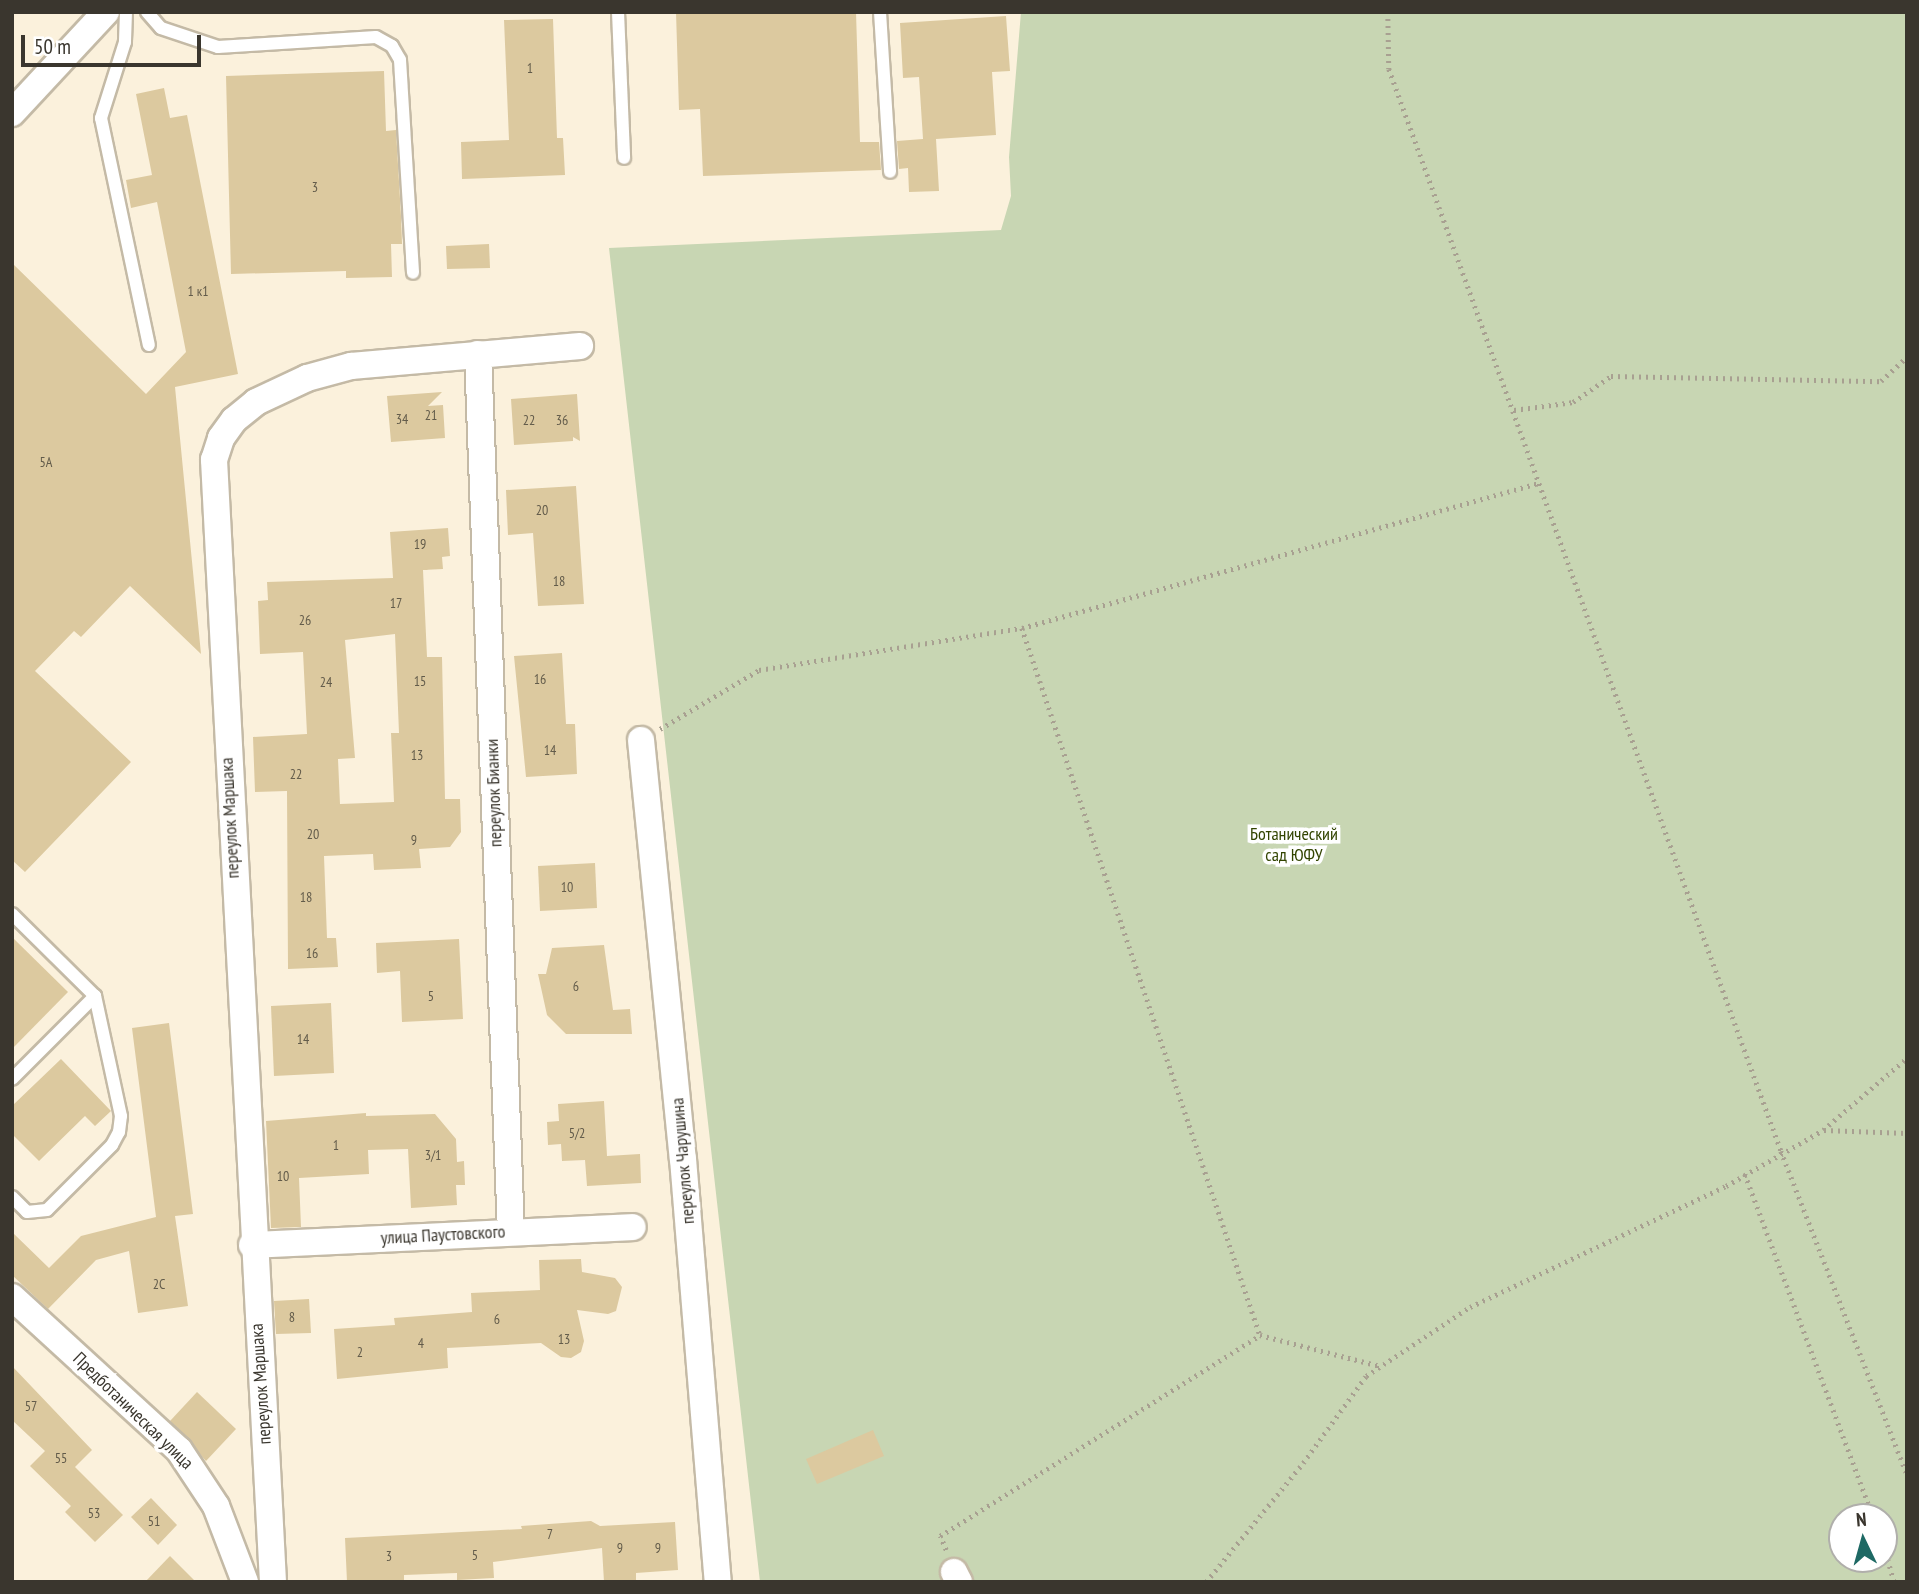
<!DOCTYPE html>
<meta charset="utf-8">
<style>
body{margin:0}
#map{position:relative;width:1919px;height:1594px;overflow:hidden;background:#fbf1dc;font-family:"PT Sans Narrow",sans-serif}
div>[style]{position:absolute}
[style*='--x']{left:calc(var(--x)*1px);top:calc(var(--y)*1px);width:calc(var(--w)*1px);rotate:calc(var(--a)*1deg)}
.green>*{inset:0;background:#c8d6b3}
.building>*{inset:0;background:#dcc99f}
.path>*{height:4.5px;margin-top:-2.25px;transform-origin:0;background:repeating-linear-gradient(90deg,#a8a091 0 2px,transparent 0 7px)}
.roads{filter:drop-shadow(2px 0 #c4baa6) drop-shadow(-2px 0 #c4baa6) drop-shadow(0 2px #c4baa6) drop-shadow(0 -2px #c4baa6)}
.lane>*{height:12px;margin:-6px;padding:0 6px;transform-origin:6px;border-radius:6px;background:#fff}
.street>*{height:26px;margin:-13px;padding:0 13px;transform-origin:13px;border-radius:13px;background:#fff}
span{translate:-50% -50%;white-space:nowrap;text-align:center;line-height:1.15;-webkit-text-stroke:7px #fff;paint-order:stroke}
.number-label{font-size:14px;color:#625b4a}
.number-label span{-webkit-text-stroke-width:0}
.street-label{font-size:18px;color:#3a362e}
.park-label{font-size:18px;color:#324400}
.frame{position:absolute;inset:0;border:14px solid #3a362e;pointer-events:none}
.north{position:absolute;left:1828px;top:1503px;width:70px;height:70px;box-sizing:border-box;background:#fff;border:2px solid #b0afab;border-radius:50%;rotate:355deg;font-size:19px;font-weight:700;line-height:28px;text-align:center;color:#3a362e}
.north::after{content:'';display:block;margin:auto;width:24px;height:32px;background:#1e6964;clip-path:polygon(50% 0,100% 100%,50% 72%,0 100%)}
.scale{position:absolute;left:21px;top:35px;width:180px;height:32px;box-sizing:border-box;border:4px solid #3a362e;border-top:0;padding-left:9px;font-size:21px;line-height:24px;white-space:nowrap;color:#3a362e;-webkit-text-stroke:5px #fff;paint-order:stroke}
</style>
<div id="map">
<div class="green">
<i style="clip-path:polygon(evenodd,1021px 12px,1907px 12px,1907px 1582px,760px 1582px,609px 248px,1001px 230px,1011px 196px,1009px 157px,1021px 12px,1842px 1517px,1884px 1517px,1884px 1559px,1842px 1559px,1842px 1517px)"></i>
</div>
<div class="building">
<i style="clip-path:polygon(676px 12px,856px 12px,860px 142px,879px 142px,881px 170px,703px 176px,700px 109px,679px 110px)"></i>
<i style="clip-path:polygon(1006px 16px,1010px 71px,992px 72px,996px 135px,936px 139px,939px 191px,909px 192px,908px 168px,899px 169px,897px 141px,923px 139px,919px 77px,903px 78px,900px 23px)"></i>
<i style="clip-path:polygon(553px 19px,557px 138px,563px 138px,565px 175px,462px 179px,461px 142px,509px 140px,504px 20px)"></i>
<i style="clip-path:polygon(384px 71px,386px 131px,396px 130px,401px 216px,402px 244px,391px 244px,392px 277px,346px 278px,346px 271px,231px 274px,226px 76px)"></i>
<i style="clip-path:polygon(164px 88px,170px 118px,187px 115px,238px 374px,175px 387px,201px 654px,130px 586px,81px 637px,74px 631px,35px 671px,131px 762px,25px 872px,12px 860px,12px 263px,146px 394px,186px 352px,157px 202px,131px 208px,126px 180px,152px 175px,136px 94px)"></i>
<i style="clip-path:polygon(489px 244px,490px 268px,447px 269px,446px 246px)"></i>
<i style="clip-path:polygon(442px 392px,428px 406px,443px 405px,445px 438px,391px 442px,387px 396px)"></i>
<i style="clip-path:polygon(577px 394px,580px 441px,573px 437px,573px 441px,514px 445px,511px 399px)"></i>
<i style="clip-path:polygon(576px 486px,584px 604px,538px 606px,533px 533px,508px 535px,506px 490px)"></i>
<i style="clip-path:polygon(evenodd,448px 528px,450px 556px,442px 557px,443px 569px,423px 570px,427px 657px,442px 657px,445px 799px,460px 799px,461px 832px,450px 847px,419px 849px,421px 868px,374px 870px,373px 854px,324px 856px,327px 938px,336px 938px,338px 967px,288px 969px,287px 791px,255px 792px,253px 737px,307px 734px,303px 652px,260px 654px,258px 601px,268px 600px,267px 582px,393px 578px,390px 532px,448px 528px,395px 634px,399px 733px,391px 733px,394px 802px,340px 804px,338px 759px,355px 758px,345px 640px,395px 634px)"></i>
<i style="clip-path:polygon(562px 653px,566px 724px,575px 724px,577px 774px,526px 777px,514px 656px)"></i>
<i style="clip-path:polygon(595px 863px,597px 908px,540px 911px,538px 866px)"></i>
<i style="clip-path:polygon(12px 937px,68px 992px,12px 1049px)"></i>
<i style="clip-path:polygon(459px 939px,463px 1019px,402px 1022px,400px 971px,377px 973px,376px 943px)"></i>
<i style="clip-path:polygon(604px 945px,613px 1010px,630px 1009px,632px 1034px,566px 1034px,547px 1015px,538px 974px,546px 974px,552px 948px)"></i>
<i style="clip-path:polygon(331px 1003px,334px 1073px,274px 1076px,271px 1006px)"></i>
<i style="clip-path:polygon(169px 1023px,193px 1214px,175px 1216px,188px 1306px,138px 1313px,129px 1251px,96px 1260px,48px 1309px,12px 1275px,12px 1232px,49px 1268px,81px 1236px,156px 1217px,132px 1028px)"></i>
<i style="clip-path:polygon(61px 1059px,111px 1111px,95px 1126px,85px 1116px,39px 1161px,12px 1134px,12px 1106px)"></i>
<i style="clip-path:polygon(604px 1101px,607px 1156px,640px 1154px,641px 1183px,587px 1186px,585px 1160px,562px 1161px,561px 1144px,548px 1145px,547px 1122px,559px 1121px,558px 1104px)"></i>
<i style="clip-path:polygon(366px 1113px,366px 1116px,435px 1114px,456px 1139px,457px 1162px,464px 1161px,465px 1185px,456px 1185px,457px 1205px,411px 1208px,408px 1149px,368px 1150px,369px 1174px,299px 1178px,301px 1227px,271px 1228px,266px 1121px)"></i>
<i style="clip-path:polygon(581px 1259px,582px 1272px,615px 1278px,622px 1287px,616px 1311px,608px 1314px,577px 1310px,584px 1341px,581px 1352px,571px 1358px,561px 1357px,541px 1343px,447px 1348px,448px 1368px,337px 1379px,334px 1329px,395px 1325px,394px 1318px,472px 1312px,471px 1293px,540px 1290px,539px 1260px)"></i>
<i style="clip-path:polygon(309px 1299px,311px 1333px,276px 1334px,274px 1301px)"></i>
<i style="clip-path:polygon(12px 1366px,92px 1450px,75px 1467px,123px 1515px,95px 1542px,65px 1512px,71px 1506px,30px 1466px,45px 1451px,12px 1420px)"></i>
<i style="clip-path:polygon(197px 1392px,236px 1429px,206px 1461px,170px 1421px)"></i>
<i style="clip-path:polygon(873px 1430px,884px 1456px,817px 1484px,806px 1459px)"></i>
<i style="clip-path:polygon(151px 1498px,177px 1525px,158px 1545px,131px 1517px)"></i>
<i style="clip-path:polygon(591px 1521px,600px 1526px,675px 1522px,678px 1570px,636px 1573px,636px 1582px,604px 1582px,602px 1548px,493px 1562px,494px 1578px,457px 1580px,457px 1573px,404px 1575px,404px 1582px,347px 1582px,345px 1538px,522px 1529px,521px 1526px)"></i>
<i style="clip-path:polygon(170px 1556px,196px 1582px,145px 1582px)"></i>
</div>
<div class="path">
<i style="--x:1388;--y:12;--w:57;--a:89"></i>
<i style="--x:1389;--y:69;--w:1151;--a:70.08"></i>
<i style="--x:1781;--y:1151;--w:348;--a:68.7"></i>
<i style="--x:1514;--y:410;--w:60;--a:-7.7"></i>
<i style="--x:1573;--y:402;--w:46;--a:-34.4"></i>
<i style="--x:1611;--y:376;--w:270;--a:1.1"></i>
<i style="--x:1881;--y:381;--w:35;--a:-43"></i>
<i style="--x:1022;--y:628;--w:746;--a:71.4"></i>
<i style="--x:660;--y:729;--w:115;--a:-30.8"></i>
<i style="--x:759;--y:670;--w:266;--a:-9.1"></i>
<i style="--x:1022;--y:628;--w:537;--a:-15.67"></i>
<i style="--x:1824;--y:1130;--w:83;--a:2.1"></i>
<i style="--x:1745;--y:1174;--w:366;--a:69.5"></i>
<i style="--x:1884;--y:1546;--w:37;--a:74"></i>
<i style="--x:946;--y:1550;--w:15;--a:-113"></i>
<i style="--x:940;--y:1536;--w:378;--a:-32.1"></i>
<i style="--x:1260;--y:1335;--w:124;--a:14.5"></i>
<i style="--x:1206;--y:1582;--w:154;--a:-50.8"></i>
<i style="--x:1303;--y:1463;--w:107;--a:-54.1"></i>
<i style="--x:1366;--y:1376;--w:125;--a:-33.6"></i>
<i style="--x:1470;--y:1307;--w:283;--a:-25.3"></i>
<i style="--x:1726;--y:1186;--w:112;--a:-30"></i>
<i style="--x:1823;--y:1130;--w:111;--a:-40.6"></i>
</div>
<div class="roads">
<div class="lane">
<i style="--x:126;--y:12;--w:30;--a:92"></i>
<i style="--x:125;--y:42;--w:80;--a:107.5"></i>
<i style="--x:101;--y:118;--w:232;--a:78.1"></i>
<i style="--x:147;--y:12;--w:21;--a:49"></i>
<i style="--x:161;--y:28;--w:60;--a:18.4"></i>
<i style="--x:218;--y:47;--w:158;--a:-3.6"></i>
<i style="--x:376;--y:37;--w:18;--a:29"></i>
<i style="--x:392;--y:46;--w:16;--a:60"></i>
<i style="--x:400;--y:60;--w:213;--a:86.5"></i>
<i style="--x:618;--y:12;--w:146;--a:87.6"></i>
<i style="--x:880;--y:12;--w:160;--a:86.4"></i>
<i style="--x:12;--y:914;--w:117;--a:44.7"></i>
<i style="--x:95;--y:996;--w:117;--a:135"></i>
<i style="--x:12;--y:1197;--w:21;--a:45"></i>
<i style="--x:27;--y:1212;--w:20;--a:-6"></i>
<i style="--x:47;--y:1210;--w:92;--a:-45"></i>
<i style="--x:112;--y:1145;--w:15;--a:-62"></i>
<i style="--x:119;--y:1132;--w:16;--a:-83"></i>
<i style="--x:121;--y:1116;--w:123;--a:-102.2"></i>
</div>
<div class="street">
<i style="--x:12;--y:113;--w:138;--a:-47.1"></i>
<i style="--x:478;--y:354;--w:879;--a:87.85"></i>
<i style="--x:641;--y:740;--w:421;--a:84.3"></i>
<i style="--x:683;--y:1159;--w:424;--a:85.3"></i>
<i style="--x:252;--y:1245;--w:381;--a:-2.7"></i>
<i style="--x:12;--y:1297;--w:226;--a:42.5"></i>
<i style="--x:179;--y:1450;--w:67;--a:56.5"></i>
<i style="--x:216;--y:1506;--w:81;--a:69.1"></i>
<i style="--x:954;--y:1572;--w:11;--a:63"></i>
<i style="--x:273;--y:1582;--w:1124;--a:-93.01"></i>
<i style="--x:214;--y:460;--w:23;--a:-72"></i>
<i style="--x:221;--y:438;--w:22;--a:-54"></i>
<i style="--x:234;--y:420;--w:28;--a:-39"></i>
<i style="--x:256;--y:402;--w:56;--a:-25.2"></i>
<i style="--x:307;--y:378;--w:46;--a:-15.3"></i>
<i style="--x:351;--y:366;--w:230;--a:-5"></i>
</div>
</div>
<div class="number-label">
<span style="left:530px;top:68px">1</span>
<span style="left:315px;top:187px">3</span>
<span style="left:198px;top:291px">1 к1</span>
<span style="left:431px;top:415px">21</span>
<span style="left:402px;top:419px">34</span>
<span style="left:529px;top:420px">22</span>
<span style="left:562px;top:420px">36</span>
<span style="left:46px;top:462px">5А</span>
<span style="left:542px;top:510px">20</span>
<span style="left:420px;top:544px">19</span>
<span style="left:559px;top:581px">18</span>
<span style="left:396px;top:603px">17</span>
<span style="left:305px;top:620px">26</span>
<span style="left:540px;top:679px">16</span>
<span style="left:420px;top:681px">15</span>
<span style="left:326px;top:682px">24</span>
<span style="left:550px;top:750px">14</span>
<span style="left:417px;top:755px">13</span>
<span style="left:296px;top:774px">22</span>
<span style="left:313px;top:834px">20</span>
<span style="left:414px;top:840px">9</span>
<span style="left:567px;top:887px">10</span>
<span style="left:306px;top:897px">18</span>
<span style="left:312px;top:953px">16</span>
<span style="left:576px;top:986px">6</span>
<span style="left:431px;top:996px">5</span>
<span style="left:303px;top:1039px">14</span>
<span style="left:577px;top:1133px">5/2</span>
<span style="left:336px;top:1145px">1</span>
<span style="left:433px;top:1155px">3/1</span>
<span style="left:283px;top:1176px">10</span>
<span style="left:159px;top:1284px">2С</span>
<span style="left:292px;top:1317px">8</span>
<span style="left:497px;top:1319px">6</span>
<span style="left:564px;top:1339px">13</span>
<span style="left:421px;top:1343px">4</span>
<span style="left:360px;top:1352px">2</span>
<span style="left:31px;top:1406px">57</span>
<span style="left:61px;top:1458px">55</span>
<span style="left:94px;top:1513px">53</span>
<span style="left:154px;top:1521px">51</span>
<span style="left:550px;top:1534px">7</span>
<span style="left:620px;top:1548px">9</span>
<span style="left:658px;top:1548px">9</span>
<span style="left:475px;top:1555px">5</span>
<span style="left:389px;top:1556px">3</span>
</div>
<div class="street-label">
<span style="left:494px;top:793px;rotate:-92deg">переулок Бианки</span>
<span style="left:230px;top:818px;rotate:-93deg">переулок Маршака</span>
<span style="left:683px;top:1161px;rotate:-95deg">переулок Чарушина</span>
<span style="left:443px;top:1235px;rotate:-3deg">улица Паустовского</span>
<span style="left:261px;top:1384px;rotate:-94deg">переулок Маршака</span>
<span style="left:133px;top:1411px;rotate:44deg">Предботаническая улица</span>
</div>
<div class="park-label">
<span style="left:1294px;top:845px">Ботанический<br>сад ЮФУ</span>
</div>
<div class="frame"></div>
<div class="north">N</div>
<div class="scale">50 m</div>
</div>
